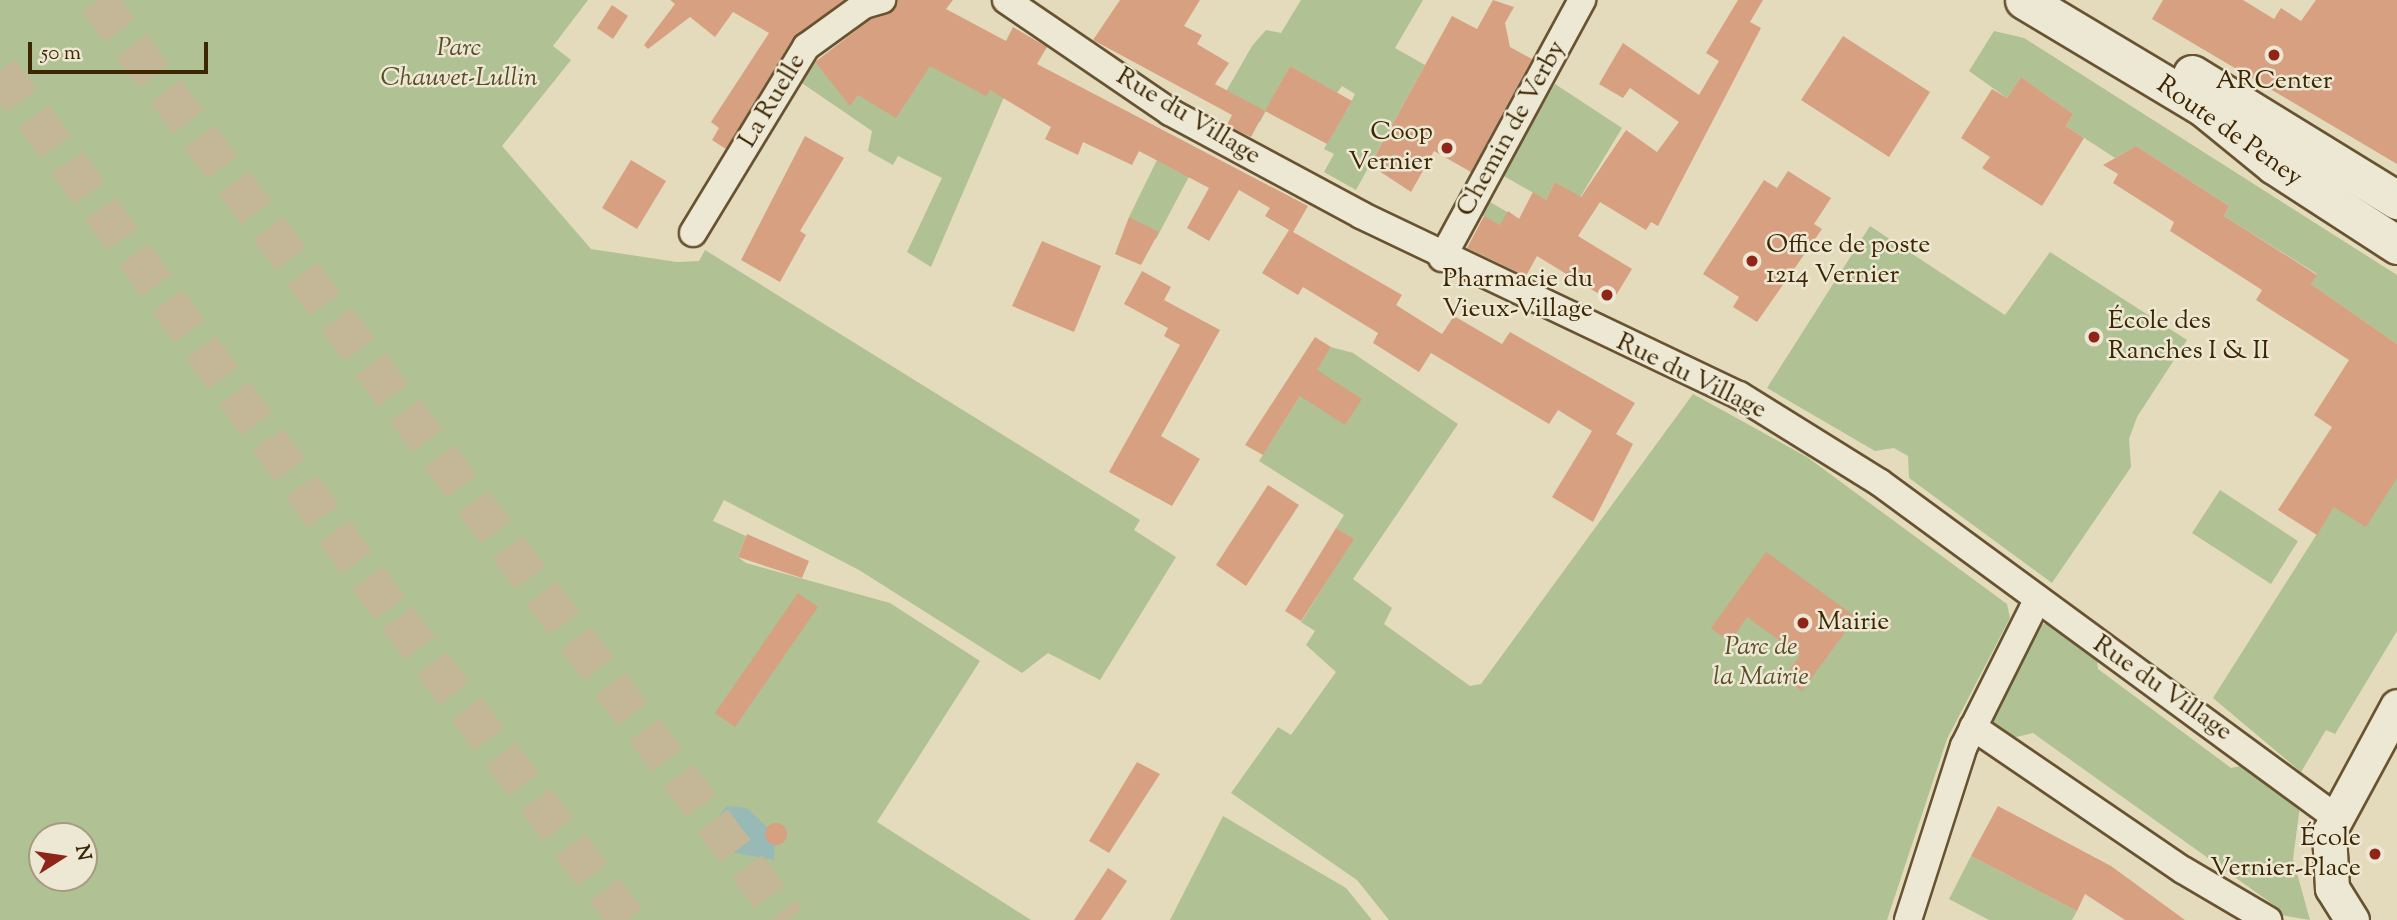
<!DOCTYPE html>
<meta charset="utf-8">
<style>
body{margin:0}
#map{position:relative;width:2397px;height:920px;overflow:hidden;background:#e4dbbc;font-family:"Sorts Mill Goudy",serif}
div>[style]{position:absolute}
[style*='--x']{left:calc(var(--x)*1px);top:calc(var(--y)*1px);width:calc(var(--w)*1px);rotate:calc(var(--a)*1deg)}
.green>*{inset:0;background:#b0c193}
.water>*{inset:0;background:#97bab7}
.building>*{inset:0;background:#d7a081}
.round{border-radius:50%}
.motorway-tunnel>*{height:38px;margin-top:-19px;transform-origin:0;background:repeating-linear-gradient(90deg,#c3b797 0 38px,transparent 0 57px)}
.roads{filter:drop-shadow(2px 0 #685331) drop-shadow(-2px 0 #685331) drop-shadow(0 2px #685331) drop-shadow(0 -2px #685331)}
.minor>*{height:26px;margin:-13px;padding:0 13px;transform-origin:13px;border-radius:13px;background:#ede8d3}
.tertiary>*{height:33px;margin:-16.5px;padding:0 16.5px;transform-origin:16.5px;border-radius:16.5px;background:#ede8d3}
.secondary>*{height:37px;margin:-18.5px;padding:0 18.5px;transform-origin:18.5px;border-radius:18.5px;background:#ede8d3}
.dots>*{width:19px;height:19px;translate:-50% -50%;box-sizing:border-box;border:4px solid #ede8d3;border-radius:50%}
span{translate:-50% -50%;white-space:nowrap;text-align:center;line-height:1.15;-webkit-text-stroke:5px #ede8d3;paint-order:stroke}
.park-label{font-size:26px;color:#5a4d27;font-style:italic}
.poi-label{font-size:26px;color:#3e2603}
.right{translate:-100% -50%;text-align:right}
.left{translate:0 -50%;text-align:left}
.street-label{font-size:26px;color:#3e2603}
.north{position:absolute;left:28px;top:822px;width:70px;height:70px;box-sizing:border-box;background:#ede8d3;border:2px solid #a79a80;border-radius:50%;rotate:78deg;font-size:19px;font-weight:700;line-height:28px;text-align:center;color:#3e2603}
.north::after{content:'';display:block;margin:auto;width:24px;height:32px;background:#8f2418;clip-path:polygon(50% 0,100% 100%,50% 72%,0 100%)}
.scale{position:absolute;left:28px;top:42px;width:180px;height:32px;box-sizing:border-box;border:4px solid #3e2603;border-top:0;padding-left:9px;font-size:21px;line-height:24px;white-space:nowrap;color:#3e2603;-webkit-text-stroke:5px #ede8d3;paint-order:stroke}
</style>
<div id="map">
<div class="green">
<i style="clip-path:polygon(evenodd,0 0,588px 0,553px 46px,571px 60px,502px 146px,591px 249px,677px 262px,699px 261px,705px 250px,1140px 520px,1134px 530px,1176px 557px,1100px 680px,1048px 653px,1022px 673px,859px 570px,724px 500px,713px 521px,746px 536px,738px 557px,746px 563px,890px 603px,980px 661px,877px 822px,1031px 920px,0 920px,0 0,42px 836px,84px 836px,84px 878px,42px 878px,42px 836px)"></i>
<i style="clip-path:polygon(1301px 0,1423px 0,1395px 48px,1425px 65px,1356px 190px,1324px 172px,1334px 154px,1324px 149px,1338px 124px,1337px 107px,1346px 112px,1355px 94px,1342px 86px,1337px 93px,1290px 66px,1260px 122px,1220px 102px,1252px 46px,1266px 30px,1281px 33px)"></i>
<i style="clip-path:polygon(1994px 31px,2024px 38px,2397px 275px,2397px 344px,2311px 284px,2317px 274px,2224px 216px,2229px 206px,2136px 146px,2115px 158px,2066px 126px,2073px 114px,2021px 77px,2007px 98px,1969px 71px)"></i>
<i style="clip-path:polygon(922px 55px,980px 92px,983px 87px,1004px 97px,931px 267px,907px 252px,942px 178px,898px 156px,893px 165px,868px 151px,872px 131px,796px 79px,811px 58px,841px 89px)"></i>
<i style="clip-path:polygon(1555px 84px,1622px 128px,1576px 204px,1562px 200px,1567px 189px,1555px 182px,1546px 200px,1502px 175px)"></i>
<i style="clip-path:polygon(1157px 160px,1177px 171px,1182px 163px,1193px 169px,1156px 239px,1129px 217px)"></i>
<i style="clip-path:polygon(1485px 199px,1519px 219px,1512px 232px,1478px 213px)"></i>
<i style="clip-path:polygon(1870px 226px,2005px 315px,2050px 252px,2187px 340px,2137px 417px,2129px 439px,2131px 467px,2052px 583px,1909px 478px,1908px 456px,1894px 448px,1875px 451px,1767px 388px)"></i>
<i style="clip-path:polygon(1331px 347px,1353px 353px,1458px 424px,1353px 579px,1392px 608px,1384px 624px,1470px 686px,1481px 684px,1693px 394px,1807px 457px,2007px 604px,2010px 618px,1947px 739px,1887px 920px,1389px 920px,1357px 880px,1231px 793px,1278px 727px,1291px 735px,1336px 672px,1306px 645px,1315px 631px,1301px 622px,1353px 539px,1336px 528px,1344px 515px,1259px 461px)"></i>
<i style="clip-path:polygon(2397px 478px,2397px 631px,2335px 734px,2326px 730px,2301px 772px,2213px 698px,2334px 507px)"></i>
<i style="clip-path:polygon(2220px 490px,2298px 541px,2271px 584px,2192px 533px)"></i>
<i style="clip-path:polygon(2049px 622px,2108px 657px,2097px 660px,2098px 669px,2231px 768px,2254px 763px,2300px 806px,2293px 859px,2310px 920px,2275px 914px,2278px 908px,2033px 733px,2012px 738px,1995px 728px,1989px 719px,2039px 626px)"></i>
<i style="clip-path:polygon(1223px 816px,1346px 888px,1372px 920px,1170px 920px)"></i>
<i style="clip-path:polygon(1971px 856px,2077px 911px,2072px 920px,1989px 920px,1949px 899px)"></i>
</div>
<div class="water">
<i style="clip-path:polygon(727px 806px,747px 808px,775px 835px,774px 860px,731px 852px,717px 842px,713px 823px)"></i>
</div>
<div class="building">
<i style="clip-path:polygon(670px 0,844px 0,793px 38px,726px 149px,712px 140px,719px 128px,711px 122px,769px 33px,733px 12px,715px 37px,690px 17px,648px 49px,644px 45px,675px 4px)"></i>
<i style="clip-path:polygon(897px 0,953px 0,946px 9px,1006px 41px,1013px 27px,1047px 47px,1037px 64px,1308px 206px,1293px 232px,1402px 295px,1396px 305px,1442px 334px,1454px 316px,1502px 344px,1510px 332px,1635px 403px,1616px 434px,1633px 444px,1593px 522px,1552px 497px,1592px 431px,1558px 410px,1549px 424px,1431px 353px,1419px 372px,1373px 343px,1378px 333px,1303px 287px,1298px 295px,1262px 273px,1289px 230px,1265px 216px,1270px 208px,1239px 190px,1209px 241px,1187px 228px,1209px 188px,1139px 151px,1132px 165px,1083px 142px,1078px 155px,1045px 139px,1051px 127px,990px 90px,986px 96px,930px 66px,896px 118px,858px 95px,850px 106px,815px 62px,871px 19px,893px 11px)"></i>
<i style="clip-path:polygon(1120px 0,1200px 0,1184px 26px,1202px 35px,1197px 44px,1229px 63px,1215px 84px,1265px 111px,1251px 137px,1227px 125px,1232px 115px,1093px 40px)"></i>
<i style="clip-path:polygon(1493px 0,1514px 7px,1505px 23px,1510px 47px,1532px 59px,1471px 172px,1434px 151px,1411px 192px,1370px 165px,1452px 16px,1477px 29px)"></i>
<i style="clip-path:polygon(1738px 0,1763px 0,1750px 22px,1761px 28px,1658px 226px,1651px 222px,1646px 230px,1600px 202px,1578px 236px,1632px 269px,1612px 302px,1537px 256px,1526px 276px,1467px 248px,1484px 216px,1500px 225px,1508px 211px,1519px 219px,1533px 192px,1546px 200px,1555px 182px,1581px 197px,1626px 130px,1657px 152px,1679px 122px,1630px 88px,1623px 98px,1599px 84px,1623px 43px,1699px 95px,1719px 61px,1706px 53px)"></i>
<i style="clip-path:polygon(2163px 0,2243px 0,2274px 19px,2281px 8px,2301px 21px,2316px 0,2397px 0,2397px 164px,2152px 19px)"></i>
<i style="clip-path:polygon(612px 5px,628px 16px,613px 39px,597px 28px)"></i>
<i style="clip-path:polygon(1843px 36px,1930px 92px,1889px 157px,1801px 100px)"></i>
<i style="clip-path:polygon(1290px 66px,1352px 101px,1327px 144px,1265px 111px)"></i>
<i style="clip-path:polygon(2021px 77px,2073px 114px,2066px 126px,2084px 138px,2042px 206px,1982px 168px,1990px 157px,1961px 138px,1992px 89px,2007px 98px)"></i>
<i style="clip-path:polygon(805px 136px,844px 158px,800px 231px,806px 235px,780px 282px,741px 260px)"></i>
<i style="clip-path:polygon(2136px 146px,2229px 206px,2224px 216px,2317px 275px,2311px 284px,2397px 344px,2397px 478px,2366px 527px,2334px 507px,2317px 535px,2278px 510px,2332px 427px,2314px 415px,2349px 360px,2256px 300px,2262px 290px,2170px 231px,2174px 222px,2113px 183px,2118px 174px,2103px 165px)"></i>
<i style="clip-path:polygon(631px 160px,666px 181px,637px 229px,602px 208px)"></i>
<i style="clip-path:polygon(1788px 171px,1831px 198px,1814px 224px,1822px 229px,1757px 322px,1733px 307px,1739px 297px,1703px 274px,1764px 180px,1777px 188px)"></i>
<i style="clip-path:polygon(1129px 217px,1159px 232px,1141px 265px,1115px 254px)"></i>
<i style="clip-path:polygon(1042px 241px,1101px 266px,1074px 332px,1012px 306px)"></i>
<i style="clip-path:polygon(1142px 271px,1171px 287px,1164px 300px,1220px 330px,1161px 436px,1200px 459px,1172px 506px,1109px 472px,1180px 345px,1164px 336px,1168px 328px,1124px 304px)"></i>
<i style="clip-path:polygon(1315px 337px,1331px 347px,1317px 370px,1362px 399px,1345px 425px,1300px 396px,1263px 455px,1245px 445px)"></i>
<i style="clip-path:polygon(1268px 485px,1299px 505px,1246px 586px,1216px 565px)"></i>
<i style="clip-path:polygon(1336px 528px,1354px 539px,1301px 621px,1285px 611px)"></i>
<i style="clip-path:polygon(747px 534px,809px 561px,802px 578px,738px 557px)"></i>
<i style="clip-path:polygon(1766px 552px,1856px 617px,1802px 691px,1784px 678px,1800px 655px,1747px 617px,1730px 642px,1711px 628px)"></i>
<i style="clip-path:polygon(798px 593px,818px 607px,735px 727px,715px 713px)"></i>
<i style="clip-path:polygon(1137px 762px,1160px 774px,1109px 853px,1089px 841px)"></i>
<i style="clip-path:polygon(1998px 806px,2111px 866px,2185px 920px,2125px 920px,2085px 894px,2077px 911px,1971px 856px)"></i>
<i class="round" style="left:765px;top:823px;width:22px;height:22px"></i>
<i style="clip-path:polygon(1108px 868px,1127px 881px,1101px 920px,1074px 920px)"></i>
</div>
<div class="motorway-tunnel">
<i style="--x:97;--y:0;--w:1150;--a:53.13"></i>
<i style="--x:0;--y:70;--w:677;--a:54.08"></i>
<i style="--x:397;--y:618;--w:380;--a:52.7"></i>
</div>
<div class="roads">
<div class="minor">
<i style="--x:1006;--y:0;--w:199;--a:34.3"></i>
<i style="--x:1170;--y:112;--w:217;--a:28.3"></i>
<i style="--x:1361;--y:215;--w:419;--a:25.5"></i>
<i style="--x:1739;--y:395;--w:165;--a:31.9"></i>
<i style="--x:1879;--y:482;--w:564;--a:36.28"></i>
<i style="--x:693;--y:233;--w:218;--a:-58.7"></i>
<i style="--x:806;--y:47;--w:72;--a:-35.9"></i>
<i style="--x:864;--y:5;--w:19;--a:-16"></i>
<i style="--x:1442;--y:258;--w:294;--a:-61.5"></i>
<i style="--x:1973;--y:727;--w:254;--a:34.3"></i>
<i style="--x:2183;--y:870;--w:99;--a:30.5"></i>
<i style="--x:1908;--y:920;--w:183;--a:-72.2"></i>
<i style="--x:1964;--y:746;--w:163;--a:-63.4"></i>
</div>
<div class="tertiary">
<i style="--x:2352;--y:920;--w:38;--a:-122"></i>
<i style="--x:2332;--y:888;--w:56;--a:-93.1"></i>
<i style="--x:2329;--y:832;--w:143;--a:-61.6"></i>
</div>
<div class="secondary">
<i style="--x:2024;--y:0;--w:209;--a:30.9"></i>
<i style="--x:2203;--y:107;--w:92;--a:39.2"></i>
<i style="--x:2274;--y:165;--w:147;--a:33"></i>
<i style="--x:2192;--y:74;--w:241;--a:31.6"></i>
</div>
</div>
<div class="dots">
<i style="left:2274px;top:55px;background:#8f2418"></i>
<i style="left:1447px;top:148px;background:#8f2418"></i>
<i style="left:1752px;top:261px;background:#8f2418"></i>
<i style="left:1607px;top:295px;background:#8f2418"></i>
<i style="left:2094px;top:337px;background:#8f2418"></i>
<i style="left:1803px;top:623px;background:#8f2418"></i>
<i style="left:2375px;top:854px;background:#8f2418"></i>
</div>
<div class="park-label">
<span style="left:459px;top:64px">Parc<br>Chauvet-Lullin</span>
<span style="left:1761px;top:663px">Parc de<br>la Mairie</span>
</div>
<div class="poi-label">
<span style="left:2274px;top:82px">ARCenter</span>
<span class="right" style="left:1433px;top:148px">Coop<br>Vernier</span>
<span class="left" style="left:1766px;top:261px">Office de poste<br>1214 Vernier</span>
<span class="right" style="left:1593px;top:295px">Pharmacie du<br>Vieux-Village</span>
<span class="left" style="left:2108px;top:337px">École des<br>Ranches I &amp; II</span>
<span class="left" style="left:1817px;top:623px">Mairie</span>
<span class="right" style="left:2361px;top:854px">École<br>Vernier-Place</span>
</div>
<div class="street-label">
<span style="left:773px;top:101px;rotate:-59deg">La Ruelle</span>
<span style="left:1188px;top:117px;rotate:31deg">Rue du Village</span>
<span style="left:1512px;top:129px;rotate:-61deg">Chemin de Verby</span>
<span style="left:2229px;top:132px;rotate:35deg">Route de Peney</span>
<span style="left:1691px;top:377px;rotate:26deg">Rue du Village</span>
<span style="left:2162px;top:689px;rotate:35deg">Rue du Village</span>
</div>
<div class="north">N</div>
<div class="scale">50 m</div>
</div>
